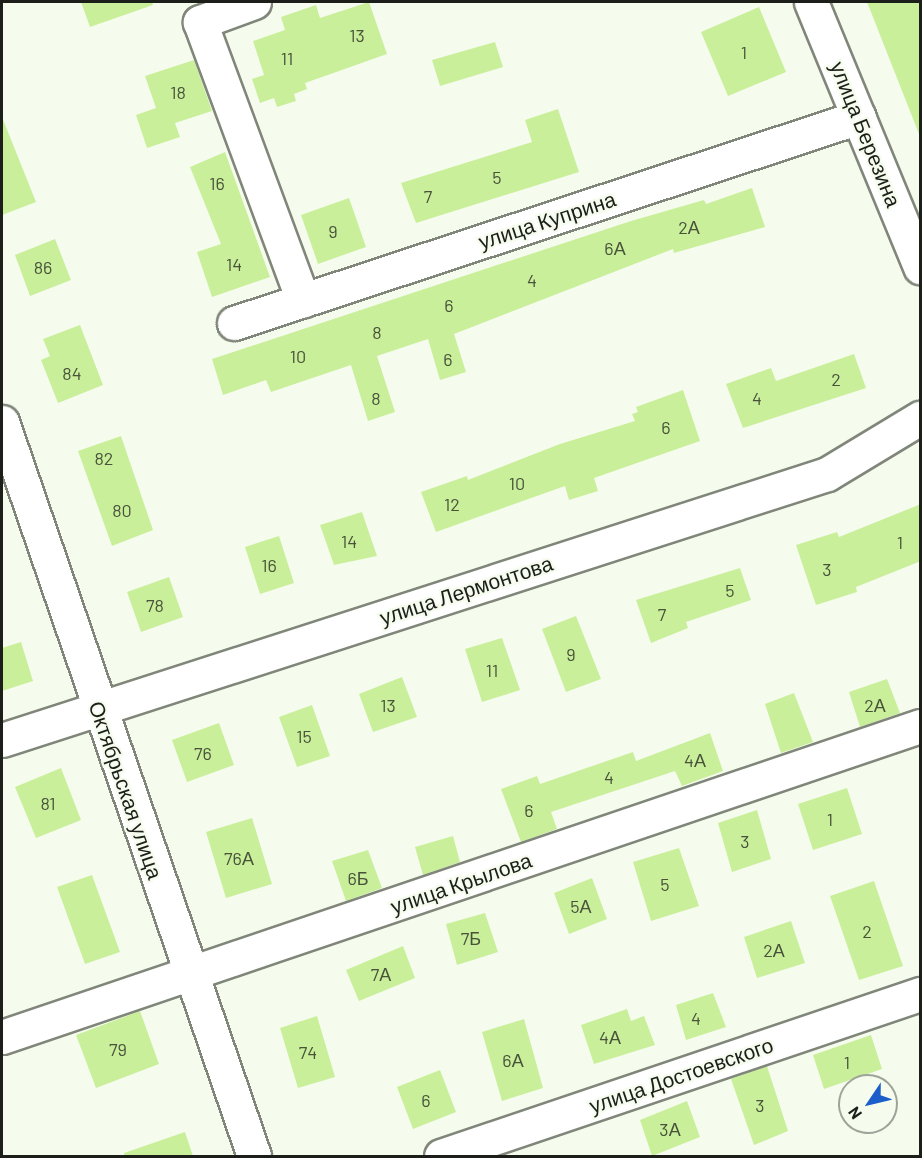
<!DOCTYPE html>
<meta charset="utf-8">
<style>
body{margin:0}
#map{position:relative;width:922px;height:1158px;overflow:hidden;background:#f5fcee;font-family:Barlow,sans-serif}
div>[style]{position:absolute}
[style*='--x']{left:calc(var(--x)*1px);top:calc(var(--y)*1px);width:calc(var(--w)*1px);rotate:calc(var(--a)*1deg)}
.building>*{inset:0;background:#caef9b}
.roads{filter:drop-shadow(2px 0 #80877a) drop-shadow(-2px 0 #80877a) drop-shadow(0 2px #80877a) drop-shadow(0 -2px #80877a)}
.minor>*{height:33px;margin:-16.5px;padding:0 16.5px;transform-origin:16.5px;border-radius:16.5px;background:#fff}
span{translate:-50% -50%;white-space:nowrap;text-align:center;line-height:1.15;-webkit-text-stroke:4.5px #f5fcee;paint-order:stroke}
.number-label{font-size:18px;color:#48533a}
.number-label span{-webkit-text-stroke-width:0}
.street-label{font-size:21px;color:#1c1f19}
.frame{position:absolute;inset:0;border:3px solid #1c1f19;pointer-events:none}
.north{position:absolute;left:838px;top:1074px;width:60px;height:60px;box-sizing:border-box;background:#f5fcee;border:2px solid #9ea499;border-radius:50%;rotate:235deg;font-size:16px;font-weight:700;line-height:24px;text-align:center;color:#1c1f19}
.north::after{content:'';display:block;margin:auto;width:21px;height:27px;background:#1b5eca;clip-path:polygon(50% 0,100% 100%,50% 72%,0 100%)}
</style>
<div id="map">
<div class="building">
<i style="clip-path:polygon(81px 2px,152px 2px,153px 5px,90px 27px)"></i>
<i style="clip-path:polygon(369px 2px,387px 54px,305px 83px,307px 89px,294px 94px,296px 101px,277px 107px,274px 98px,260px 103px,252px 79px,264px 75px,253px 41px,285px 30px,281px 17px,316px 5px,320px 18px)"></i>
<i style="clip-path:polygon(867px 2px,921px 2px,921px 133px,919px 134px)"></i>
<i style="clip-path:polygon(759px 7px,786px 72px,728px 96px,701px 32px)"></i>
<i style="clip-path:polygon(495px 42px,503px 67px,440px 86px,432px 60px)"></i>
<i style="clip-path:polygon(194px 60px,212px 111px,175px 123px,180px 137px,147px 148px,136px 115px,156px 108px,145px 76px)"></i>
<i style="clip-path:polygon(558px 109px,579px 172px,416px 223px,401px 183px,532px 142px,525px 120px)"></i>
<i style="clip-path:polygon(2px 117px,36px 202px,2px 215px)"></i>
<i style="clip-path:polygon(225px 152px,270px 277px,212px 297px,197px 252px,221px 244px,190px 167px)"></i>
<i style="clip-path:polygon(752px 188px,765px 227px,674px 253px,673px 249px,454px 334px,466px 372px,440px 380px,428px 339px,377px 356px,395px 412px,368px 421px,351px 365px,271px 392px,266px 380px,223px 395px,212px 359px,631px 221px,704px 200px,706px 204px)"></i>
<i style="clip-path:polygon(349px 198px,366px 247px,318px 264px,301px 215px)"></i>
<i style="clip-path:polygon(55px 239px,71px 280px,30px 296px,15px 255px)"></i>
<i style="clip-path:polygon(80px 325px,103px 385px,58px 403px,41px 360px,50px 356px,43px 339px)"></i>
<i style="clip-path:polygon(854px 354px,866px 388px,743px 428px,726px 384px,771px 368px,776px 381px)"></i>
<i style="clip-path:polygon(683px 390px,700px 441px,594px 478px,598px 491px,569px 500px,565px 486px,436px 532px,421px 492px,467px 476px,468px 480px,560px 444px,635px 421px,632px 414px,638px 412px,636px 407px)"></i>
<i style="clip-path:polygon(121px 436px,153px 530px,112px 546px,78px 451px)"></i>
<i style="clip-path:polygon(921px 504px,921px 561px,856px 587px,857px 592px,816px 605px,796px 545px,837px 532px,839px 537px)"></i>
<i style="clip-path:polygon(362px 512px,377px 556px,334px 565px,320px 525px)"></i>
<i style="clip-path:polygon(279px 536px,294px 583px,260px 594px,245px 547px)"></i>
<i style="clip-path:polygon(740px 568px,751px 600px,686px 622px,688px 628px,651px 643px,636px 600px)"></i>
<i style="clip-path:polygon(169px 577px,183px 617px,141px 632px,127px 592px)"></i>
<i style="clip-path:polygon(576px 616px,601px 679px,566px 692px,542px 629px)"></i>
<i style="clip-path:polygon(502px 638px,520px 690px,482px 702px,465px 649px)"></i>
<i style="clip-path:polygon(21px 642px,33px 681px,2px 691px,2px 648px)"></i>
<i style="clip-path:polygon(402px 677px,417px 717px,373px 732px,359px 694px)"></i>
<i style="clip-path:polygon(887px 679px,900px 713px,860px 727px,849px 692px)"></i>
<i style="clip-path:polygon(794px 693px,813px 742px,781px 753px,765px 704px)"></i>
<i style="clip-path:polygon(312px 705px,330px 756px,297px 767px,279px 717px)"></i>
<i style="clip-path:polygon(219px 723px,234px 765px,187px 782px,172px 740px)"></i>
<i style="clip-path:polygon(710px 733px,723px 771px,682px 786px,675px 771px,551px 812px,557px 829px,521px 842px,501px 789px,537px 776px,540px 784px,633px 752px,636px 761px)"></i>
<i style="clip-path:polygon(61px 768px,81px 820px,36px 838px,15px 787px)"></i>
<i style="clip-path:polygon(847px 788px,862px 834px,813px 850px,798px 804px)"></i>
<i style="clip-path:polygon(757px 810px,771px 859px,732px 872px,718px 823px)"></i>
<i style="clip-path:polygon(252px 818px,272px 884px,226px 898px,206px 832px)"></i>
<i style="clip-path:polygon(453px 836px,460px 862px,423px 875px,415px 847px)"></i>
<i style="clip-path:polygon(679px 848px,699px 906px,651px 921px,633px 862px)"></i>
<i style="clip-path:polygon(368px 850px,382px 888px,346px 901px,332px 861px)"></i>
<i style="clip-path:polygon(92px 875px,120px 952px,85px 964px,57px 887px)"></i>
<i style="clip-path:polygon(592px 878px,607px 919px,569px 934px,554px 893px)"></i>
<i style="clip-path:polygon(874px 881px,903px 966px,859px 980px,830px 896px)"></i>
<i style="clip-path:polygon(485px 913px,498px 952px,457px 965px,446px 924px)"></i>
<i style="clip-path:polygon(791px 921px,805px 963px,757px 978px,744px 937px)"></i>
<i style="clip-path:polygon(403px 946px,415px 978px,359px 1001px,346px 970px)"></i>
<i style="clip-path:polygon(713px 993px,726px 1027px,686px 1040px,676px 1005px)"></i>
<i style="clip-path:polygon(627px 1009px,631px 1021px,644px 1016px,655px 1045px,594px 1064px,581px 1025px)"></i>
<i style="clip-path:polygon(140px 1011px,159px 1064px,96px 1088px,76px 1035px)"></i>
<i style="clip-path:polygon(317px 1016px,335px 1077px,298px 1088px,280px 1028px)"></i>
<i style="clip-path:polygon(524px 1019px,543px 1088px,502px 1101px,482px 1032px)"></i>
<i style="clip-path:polygon(871px 1035px,882px 1069px,824px 1089px,813px 1055px)"></i>
<i style="clip-path:polygon(767px 1066px,788px 1131px,754px 1145px,731px 1079px)"></i>
<i style="clip-path:polygon(440px 1070px,456px 1112px,413px 1129px,397px 1087px)"></i>
<i style="clip-path:polygon(687px 1101px,700px 1137px,652px 1156px,640px 1120px)"></i>
<i style="clip-path:polygon(185px 1132px,193px 1156px,124px 1156px,124px 1153px)"></i>
</div>
<div class="roads">
<div class="minor">
<i style="--x:254;--y:2;--w:58;--a:159.7"></i>
<i style="--x:200;--y:22;--w:297;--a:69.7"></i>
<i style="--x:811;--y:2;--w:287;--a:67.6"></i>
<i style="--x:234;--y:323;--w:658;--a:-18.24"></i>
<i style="--x:2;--y:422;--w:776;--a:71.05"></i>
<i style="--x:2;--y:740;--w:867;--a:-17.87"></i>
<i style="--x:827;--y:474;--w:109;--a:-31.1"></i>
<i style="--x:2;--y:1037;--w:969;--a:-18.72"></i>
<i style="--x:441;--y:1156;--w:506;--a:-18.69"></i>
</div>
</div>
<div class="number-label">
<span style="left:357px;top:35px">13</span>
<span style="left:744px;top:52px">1</span>
<span style="left:287px;top:58px">11</span>
<span style="left:178px;top:92px">18</span>
<span style="left:497px;top:177px">5</span>
<span style="left:217px;top:183px">16</span>
<span style="left:428px;top:196px">7</span>
<span style="left:689px;top:227px">2А</span>
<span style="left:333px;top:231px">9</span>
<span style="left:615px;top:248px">6А</span>
<span style="left:234px;top:264px">14</span>
<span style="left:43px;top:267px">86</span>
<span style="left:532px;top:280px">4</span>
<span style="left:449px;top:305px">6</span>
<span style="left:377px;top:332px">8</span>
<span style="left:298px;top:356px">10</span>
<span style="left:448px;top:359px">6</span>
<span style="left:72px;top:373px">84</span>
<span style="left:836px;top:379px">2</span>
<span style="left:376px;top:398px">8</span>
<span style="left:757px;top:398px">4</span>
<span style="left:666px;top:427px">6</span>
<span style="left:104px;top:458px">82</span>
<span style="left:517px;top:483px">10</span>
<span style="left:452px;top:504px">12</span>
<span style="left:122px;top:510px">80</span>
<span style="left:349px;top:541px">14</span>
<span style="left:900px;top:542px">1</span>
<span style="left:269px;top:565px">16</span>
<span style="left:827px;top:569px">3</span>
<span style="left:730px;top:590px">5</span>
<span style="left:155px;top:605px">78</span>
<span style="left:662px;top:614px">7</span>
<span style="left:571px;top:654px">9</span>
<span style="left:492px;top:670px">11</span>
<span style="left:388px;top:705px">13</span>
<span style="left:875px;top:705px">2А</span>
<span style="left:304px;top:736px">15</span>
<span style="left:203px;top:753px">76</span>
<span style="left:695px;top:760px">4А</span>
<span style="left:609px;top:777px">4</span>
<span style="left:48px;top:803px">81</span>
<span style="left:529px;top:810px">6</span>
<span style="left:830px;top:819px">1</span>
<span style="left:745px;top:841px">3</span>
<span style="left:239px;top:858px">76А</span>
<span style="left:358px;top:878px">6Б</span>
<span style="left:665px;top:884px">5</span>
<span style="left:581px;top:906px">5А</span>
<span style="left:867px;top:931px">2</span>
<span style="left:471px;top:938px">7Б</span>
<span style="left:774px;top:950px">2А</span>
<span style="left:381px;top:974px">7А</span>
<span style="left:696px;top:1018px">4</span>
<span style="left:610px;top:1037px">4А</span>
<span style="left:118px;top:1049px">79</span>
<span style="left:308px;top:1052px">74</span>
<span style="left:513px;top:1060px">6А</span>
<span style="left:847px;top:1062px">1</span>
<span style="left:426px;top:1100px">6</span>
<span style="left:760px;top:1105px">3</span>
<span style="left:670px;top:1129px">3А</span>
</div>
<div class="street-label">
<span style="left:866px;top:134px;rotate:68deg">улица Березина</span>
<span style="left:547px;top:220px;rotate:-18deg">улица Куприна</span>
<span style="left:466px;top:590px;rotate:-18deg">улица Лермонтова</span>
<span style="left:126px;top:790px;rotate:71deg">Октябрьская улица</span>
<span style="left:461px;top:883px;rotate:-19deg">улица Крылова</span>
<span style="left:681px;top:1075px;rotate:-19deg">улица Достоевского</span>
</div>
<div class="frame"></div>
<div class="north">N</div>
</div>
